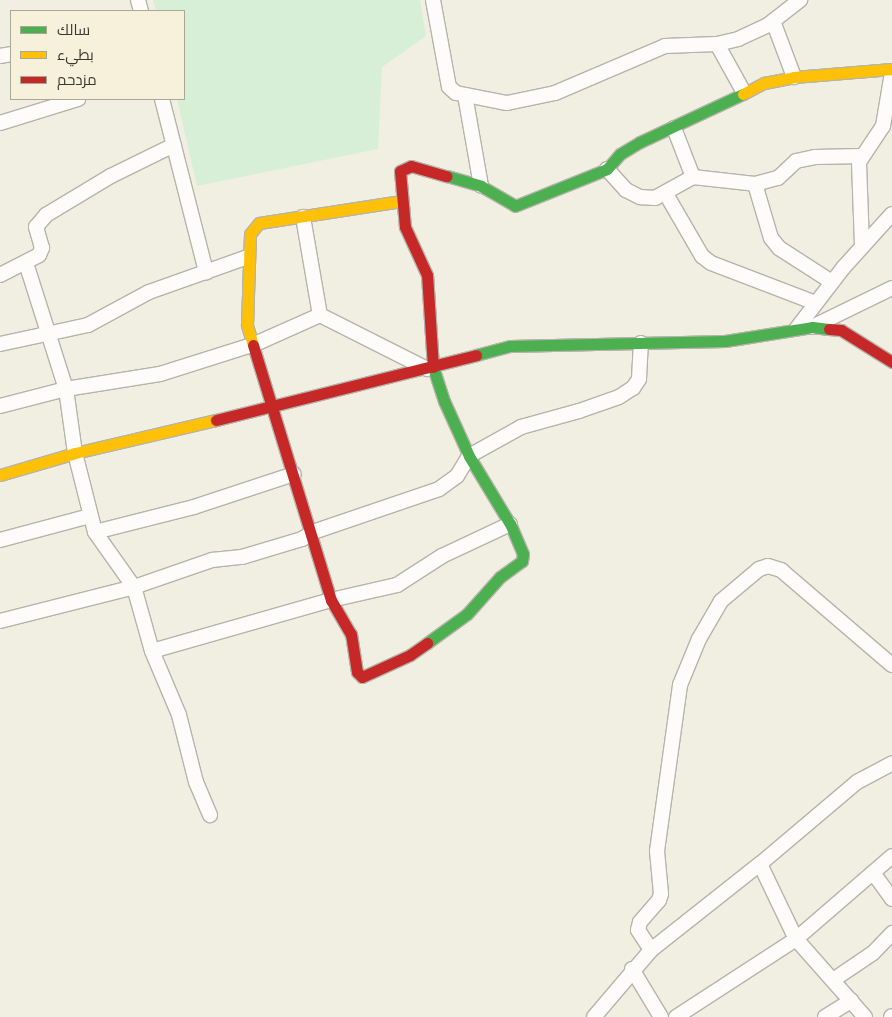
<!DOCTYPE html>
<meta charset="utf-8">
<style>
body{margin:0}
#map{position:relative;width:892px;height:1017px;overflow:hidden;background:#f1eee2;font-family:"Golos Text",Cairo,sans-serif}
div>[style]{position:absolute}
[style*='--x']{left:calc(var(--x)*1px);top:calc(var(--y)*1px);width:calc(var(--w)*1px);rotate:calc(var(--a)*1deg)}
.green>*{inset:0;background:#d7efd7}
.roads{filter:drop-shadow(1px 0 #b6b4aa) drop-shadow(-1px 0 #b6b4aa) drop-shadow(0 1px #b6b4aa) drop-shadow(0 -1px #b6b4aa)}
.street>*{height:14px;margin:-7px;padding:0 7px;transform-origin:7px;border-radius:7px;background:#fdfcfb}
.fast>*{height:11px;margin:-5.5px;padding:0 5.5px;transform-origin:5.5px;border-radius:5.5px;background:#4caf50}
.slow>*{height:11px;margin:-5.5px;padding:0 5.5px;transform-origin:5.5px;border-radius:5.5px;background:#ffc107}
.jam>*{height:11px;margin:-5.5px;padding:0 5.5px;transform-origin:5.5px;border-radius:5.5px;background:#c62828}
span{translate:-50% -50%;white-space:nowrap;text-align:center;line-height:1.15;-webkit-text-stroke:5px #f7f1dc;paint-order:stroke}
.legend{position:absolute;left:10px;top:10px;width:175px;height:90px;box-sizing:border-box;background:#f7f1dc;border:1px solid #aba797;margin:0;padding:6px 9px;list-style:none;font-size:15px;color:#3a372f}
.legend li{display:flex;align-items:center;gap:10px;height:25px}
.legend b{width:25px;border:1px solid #aba797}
</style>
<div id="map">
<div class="green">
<i style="clip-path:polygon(153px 0,420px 0,426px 36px,382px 67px,378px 149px,197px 186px,177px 99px,184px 99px,184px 11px,156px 11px)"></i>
</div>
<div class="roads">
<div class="street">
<i style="--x:138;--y:0;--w:11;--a:75"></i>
<i style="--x:433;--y:0;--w:88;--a:79.6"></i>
<i style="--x:449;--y:87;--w:9;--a:41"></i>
<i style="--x:456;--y:93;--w:52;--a:11.1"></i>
<i style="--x:507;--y:103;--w:49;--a:-11.8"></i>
<i style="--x:555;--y:93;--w:120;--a:-23.1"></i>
<i style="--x:665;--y:46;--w:52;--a:-2.2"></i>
<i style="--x:717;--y:44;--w:22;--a:-13"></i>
<i style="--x:738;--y:39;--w:33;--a:-25"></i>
<i style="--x:768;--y:25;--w:41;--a:-38"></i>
<i style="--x:773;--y:21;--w:60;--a:69.4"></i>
<i style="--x:717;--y:44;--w:54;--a:61"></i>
<i style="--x:0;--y:56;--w:11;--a:-10"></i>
<i style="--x:465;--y:95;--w:92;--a:80"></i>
<i style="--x:162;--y:99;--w:179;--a:75.7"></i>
<i style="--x:0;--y:123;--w:82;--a:-17.1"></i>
<i style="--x:674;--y:128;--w:53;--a:68.8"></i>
<i style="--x:607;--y:169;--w:28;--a:48"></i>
<i style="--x:626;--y:190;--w:16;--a:27"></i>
<i style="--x:640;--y:197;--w:15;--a:4"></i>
<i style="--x:655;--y:198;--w:43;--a:-28.9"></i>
<i style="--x:693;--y:177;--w:62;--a:6.4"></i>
<i style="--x:755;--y:184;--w:24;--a:-15"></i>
<i style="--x:778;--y:178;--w:25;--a:-43"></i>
<i style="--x:796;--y:161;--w:19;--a:-12"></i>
<i style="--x:815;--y:157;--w:46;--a:-1.2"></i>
<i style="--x:755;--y:184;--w:56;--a:73.5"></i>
<i style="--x:771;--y:238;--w:13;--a:51"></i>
<i style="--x:779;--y:248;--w:63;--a:32.7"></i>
<i style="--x:666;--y:194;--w:72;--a:59.9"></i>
<i style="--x:702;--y:256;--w:11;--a:38"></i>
<i style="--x:711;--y:263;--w:112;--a:20.9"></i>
<i style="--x:303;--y:217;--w:99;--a:80.2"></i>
<i style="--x:862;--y:245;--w:83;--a:-92.1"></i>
<i style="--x:859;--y:162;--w:43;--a:-56.3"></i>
<i style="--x:883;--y:126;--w:54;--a:-80.4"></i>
<i style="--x:26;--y:263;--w:132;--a:72.4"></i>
<i style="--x:66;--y:389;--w:65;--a:82"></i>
<i style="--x:75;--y:453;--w:81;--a:75.8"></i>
<i style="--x:95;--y:532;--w:67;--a:54.7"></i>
<i style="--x:134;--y:587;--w:66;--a:74.3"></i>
<i style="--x:152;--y:651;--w:69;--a:67.1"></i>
<i style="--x:179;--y:715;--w:69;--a:75.8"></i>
<i style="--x:196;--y:782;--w:36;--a:67"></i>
<i style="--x:0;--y:275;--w:44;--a:-27.1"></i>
<i style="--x:39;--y:255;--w:8;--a:-67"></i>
<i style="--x:42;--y:248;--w:22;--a:-106"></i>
<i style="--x:36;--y:227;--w:16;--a:-50"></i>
<i style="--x:46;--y:215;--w:76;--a:-31"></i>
<i style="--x:111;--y:176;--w:70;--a:-26.2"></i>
<i style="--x:812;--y:327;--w:89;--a:-26"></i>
<i style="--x:797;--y:328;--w:76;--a:-52.5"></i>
<i style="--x:843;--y:268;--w:73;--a:-47.8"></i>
<i style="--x:0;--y:344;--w:90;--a:-12.2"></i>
<i style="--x:88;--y:325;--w:69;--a:-28.4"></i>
<i style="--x:149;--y:292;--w:105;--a:-19.5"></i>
<i style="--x:0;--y:406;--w:68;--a:-14.4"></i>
<i style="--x:66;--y:389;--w:95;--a:-9.1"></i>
<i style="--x:160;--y:374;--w:100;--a:-17.5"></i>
<i style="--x:255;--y:344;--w:71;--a:-24"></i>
<i style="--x:320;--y:315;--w:120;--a:26.8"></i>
<i style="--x:95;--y:532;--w:102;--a:-14.2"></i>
<i style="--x:194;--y:507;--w:105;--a:-18.3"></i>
<i style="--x:0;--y:540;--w:93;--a:-14.9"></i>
<i style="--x:0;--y:621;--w:138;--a:-14.2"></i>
<i style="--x:134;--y:587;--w:83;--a:-19.1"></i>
<i style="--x:212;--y:560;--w:30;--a:-6"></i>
<i style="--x:242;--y:557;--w:63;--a:-16.7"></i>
<i style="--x:302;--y:539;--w:13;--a:-32"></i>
<i style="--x:313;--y:532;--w:133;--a:-18.8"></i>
<i style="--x:439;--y:489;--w:22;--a:-36"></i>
<i style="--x:457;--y:476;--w:23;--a:-59"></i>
<i style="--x:469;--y:456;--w:60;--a:-29.1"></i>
<i style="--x:521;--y:427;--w:60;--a:-15.4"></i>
<i style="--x:579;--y:411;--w:42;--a:-19.3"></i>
<i style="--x:619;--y:397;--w:17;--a:-33"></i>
<i style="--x:633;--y:388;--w:11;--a:-56"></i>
<i style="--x:639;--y:379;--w:36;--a:-87"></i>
<i style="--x:152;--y:651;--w:186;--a:-15.9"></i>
<i style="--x:331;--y:600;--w:68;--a:-12.8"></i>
<i style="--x:397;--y:585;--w:54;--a:-32.8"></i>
<i style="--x:442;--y:556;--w:75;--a:-25.2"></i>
<i style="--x:760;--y:864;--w:83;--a:64.4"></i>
<i style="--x:796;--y:939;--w:104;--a:48.5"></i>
<i style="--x:874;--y:874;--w:31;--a:54"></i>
<i style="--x:651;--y:950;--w:24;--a:-123"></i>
<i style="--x:638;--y:930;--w:8;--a:-76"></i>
<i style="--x:640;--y:922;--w:29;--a:-49"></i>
<i style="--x:659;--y:900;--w:6;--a:-72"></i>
<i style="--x:661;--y:894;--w:43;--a:-95.3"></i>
<i style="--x:657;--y:851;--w:168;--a:-82.1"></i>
<i style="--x:680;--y:685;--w:50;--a:-67.6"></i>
<i style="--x:699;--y:639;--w:44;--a:-59.9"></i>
<i style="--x:721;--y:601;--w:50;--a:-40.1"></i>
<i style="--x:759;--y:569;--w:9;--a:-18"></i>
<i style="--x:768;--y:566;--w:14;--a:17"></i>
<i style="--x:781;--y:570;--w:146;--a:40.6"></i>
<i style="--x:632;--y:969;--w:56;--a:58.9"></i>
<i style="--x:833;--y:980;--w:48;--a:-34"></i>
<i style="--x:873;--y:953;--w:28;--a:-46"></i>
<i style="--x:594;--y:1017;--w:88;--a:-49.6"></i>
<i style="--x:651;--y:950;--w:139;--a:-38.3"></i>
<i style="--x:760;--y:864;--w:127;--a:-40.2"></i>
<i style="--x:857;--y:782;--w:40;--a:-28"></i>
<i style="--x:676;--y:1017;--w:143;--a:-33"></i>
<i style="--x:796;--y:939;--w:127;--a:-40.8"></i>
<i style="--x:825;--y:1017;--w:31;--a:-32"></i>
<i style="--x:891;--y:1017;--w:1;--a:-45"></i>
</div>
<div class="fast">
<i style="--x:447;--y:176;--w:35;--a:16"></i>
<i style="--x:481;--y:186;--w:39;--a:30"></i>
<i style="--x:515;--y:206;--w:99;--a:-21.9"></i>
<i style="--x:607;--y:169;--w:20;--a:-49"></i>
<i style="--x:620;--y:154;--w:23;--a:-31"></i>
<i style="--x:640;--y:142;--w:114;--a:-25"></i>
<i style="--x:476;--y:355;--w:35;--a:-15"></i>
<i style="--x:510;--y:346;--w:215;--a:-1.3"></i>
<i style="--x:725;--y:341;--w:88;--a:-9.1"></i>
<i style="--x:812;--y:327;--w:17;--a:7"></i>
<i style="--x:427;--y:643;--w:49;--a:-35.9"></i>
<i style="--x:467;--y:614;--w:50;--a:-48.3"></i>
<i style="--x:500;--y:577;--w:27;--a:-36"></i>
<i style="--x:522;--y:561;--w:7;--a:-82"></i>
<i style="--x:523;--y:554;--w:33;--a:-113"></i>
<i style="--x:510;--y:524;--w:79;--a:-121.1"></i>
<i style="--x:469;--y:456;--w:60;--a:-114.4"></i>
<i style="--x:444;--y:401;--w:36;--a:-108"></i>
</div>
<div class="slow">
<i style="--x:743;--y:94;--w:24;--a:-28"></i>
<i style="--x:764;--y:83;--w:31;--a:-11"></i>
<i style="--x:794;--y:77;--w:98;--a:-4.7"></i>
<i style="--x:253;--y:345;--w:21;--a:-107"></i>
<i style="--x:247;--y:325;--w:91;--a:-88.1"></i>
<i style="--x:250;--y:234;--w:14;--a:-51"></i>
<i style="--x:259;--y:223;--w:144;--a:-8.8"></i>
<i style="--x:0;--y:475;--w:78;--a:-16.3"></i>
<i style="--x:75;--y:453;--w:145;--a:-13.2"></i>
</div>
<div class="jam">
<i style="--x:829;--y:329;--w:12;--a:5"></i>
<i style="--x:841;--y:330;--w:60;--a:32.1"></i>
<i style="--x:253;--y:345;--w:267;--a:73"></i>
<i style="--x:331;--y:600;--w:39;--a:60"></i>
<i style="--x:351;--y:634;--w:38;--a:81"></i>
<i style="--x:357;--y:672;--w:7;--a:45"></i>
<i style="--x:362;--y:677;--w:53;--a:-24.6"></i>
<i style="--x:410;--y:655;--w:21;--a:-35"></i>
<i style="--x:433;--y:367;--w:92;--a:-93.7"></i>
<i style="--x:427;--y:275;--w:53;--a:-114.6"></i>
<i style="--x:405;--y:227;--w:56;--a:-95.1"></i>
<i style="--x:400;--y:171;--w:12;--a:-24"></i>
<i style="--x:411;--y:166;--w:37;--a:16"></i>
<i style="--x:216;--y:420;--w:268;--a:-14"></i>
</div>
</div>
<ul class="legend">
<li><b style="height:6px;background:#4caf50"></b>سالك</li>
<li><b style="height:6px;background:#ffc107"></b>بطيء</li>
<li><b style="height:6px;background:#c62828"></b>مزدحم</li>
</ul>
</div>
